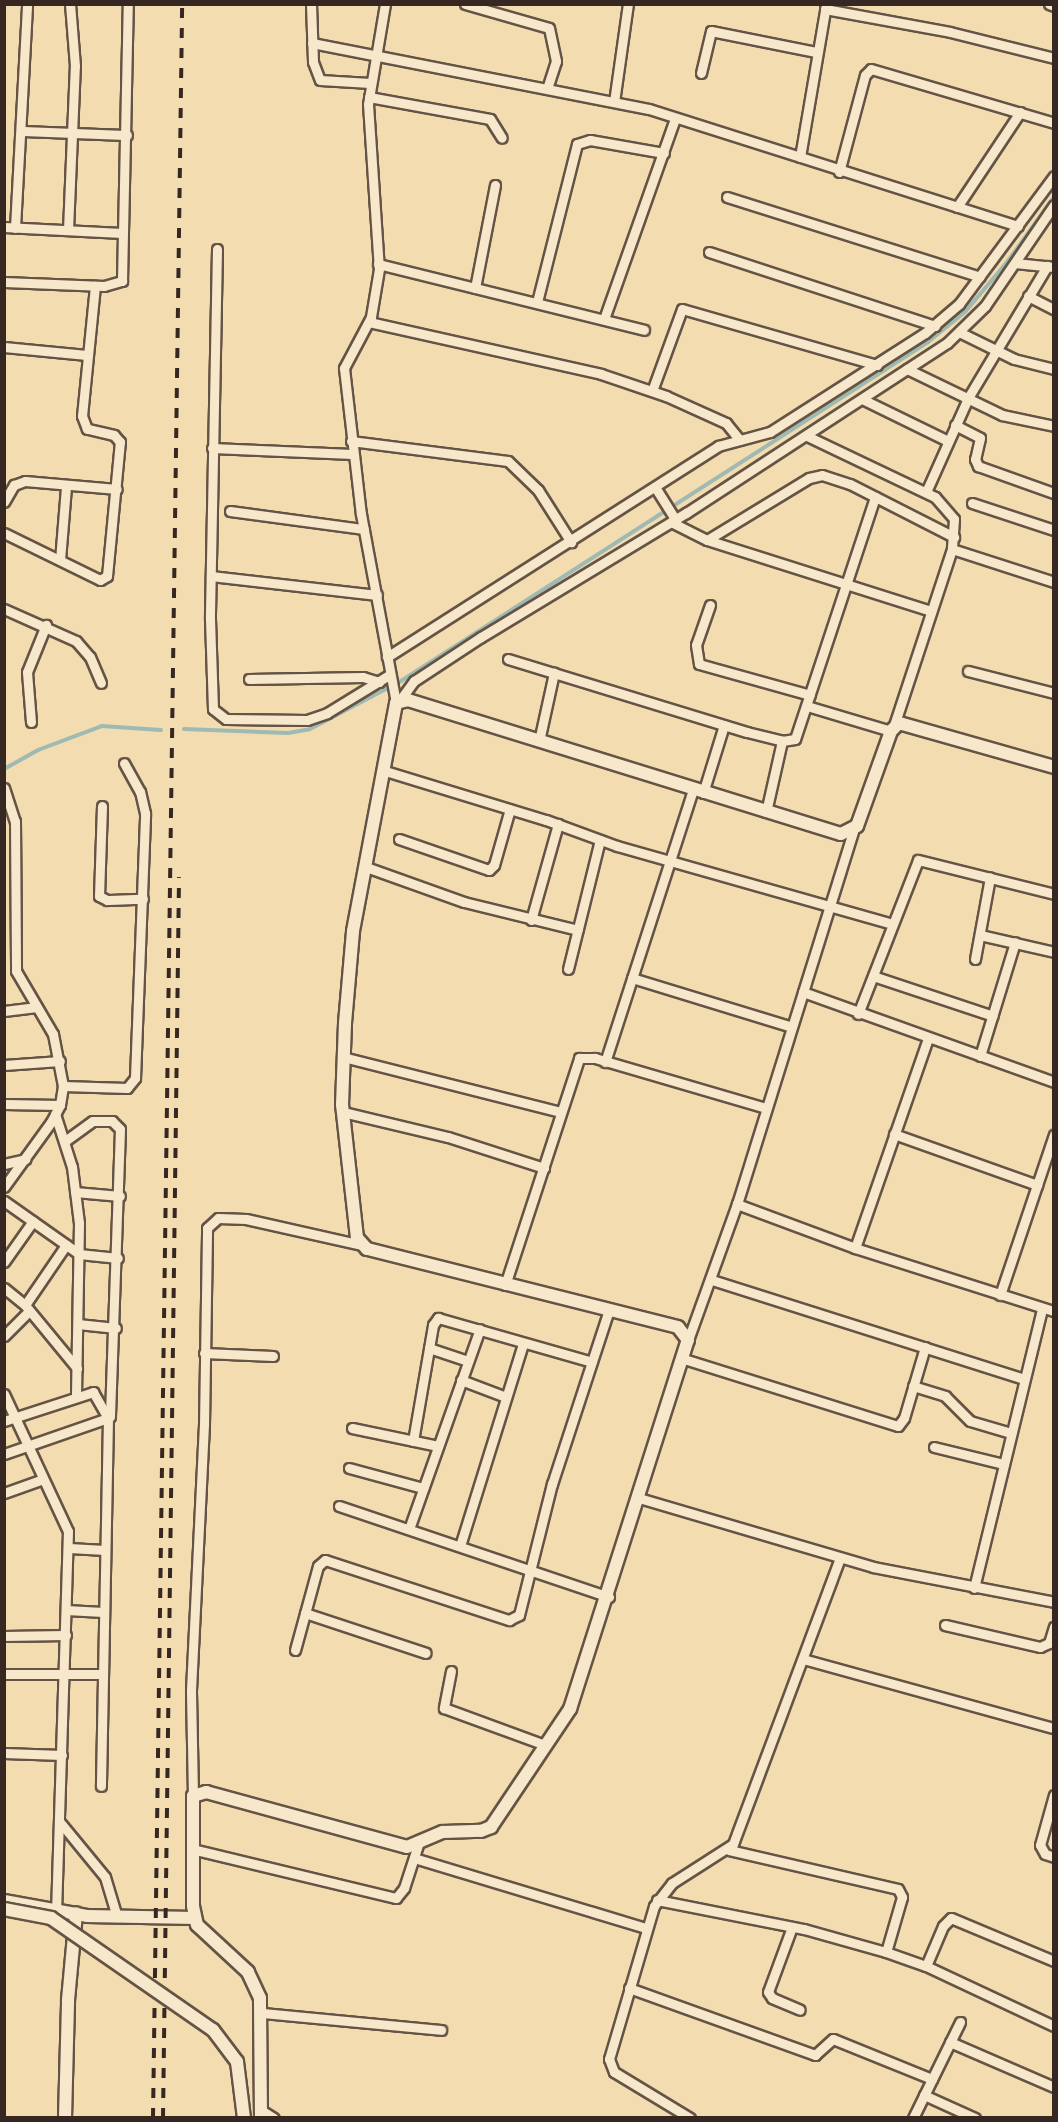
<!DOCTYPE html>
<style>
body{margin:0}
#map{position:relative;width:1058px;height:2122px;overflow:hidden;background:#f3dcaf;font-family:"IM FELL Double Pica",serif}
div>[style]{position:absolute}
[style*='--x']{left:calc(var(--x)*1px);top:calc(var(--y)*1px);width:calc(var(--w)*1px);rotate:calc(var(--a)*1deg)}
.stream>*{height:4px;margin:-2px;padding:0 2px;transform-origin:2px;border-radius:2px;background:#9ebab3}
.roads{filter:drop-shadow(2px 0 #655445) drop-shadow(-2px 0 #655445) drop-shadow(0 2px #655445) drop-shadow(0 -2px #655445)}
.minor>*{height:9px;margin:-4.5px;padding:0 4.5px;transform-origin:4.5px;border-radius:4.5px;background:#f7e8cb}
.tertiary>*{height:12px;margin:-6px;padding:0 6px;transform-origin:6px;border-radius:6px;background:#f7e8cb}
.rail>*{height:4px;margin-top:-2px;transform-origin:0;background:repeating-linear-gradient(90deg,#362722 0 10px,transparent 0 20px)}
.bridges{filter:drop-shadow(2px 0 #655445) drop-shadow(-2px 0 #655445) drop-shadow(0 2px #655445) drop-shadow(0 -2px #655445)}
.tertiary-bridge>*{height:12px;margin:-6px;padding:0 6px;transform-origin:6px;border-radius:6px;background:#f7e8cb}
span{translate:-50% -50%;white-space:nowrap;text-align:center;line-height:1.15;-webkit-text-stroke:4.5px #f7e8cb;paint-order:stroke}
.frame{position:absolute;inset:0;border:6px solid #362722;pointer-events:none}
</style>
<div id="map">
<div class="stream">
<i style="--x:184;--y:729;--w:104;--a:2.2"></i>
<i style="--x:288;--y:733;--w:22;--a:-10"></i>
<i style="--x:310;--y:729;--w:103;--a:-27.8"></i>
<i style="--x:401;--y:681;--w:627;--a:-32.75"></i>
<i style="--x:928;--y:342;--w:48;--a:-39"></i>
<i style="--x:965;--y:312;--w:67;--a:-49.9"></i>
<i style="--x:1008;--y:261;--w:79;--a:-54.3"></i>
<i style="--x:4;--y:769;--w:39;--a:-29"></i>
<i style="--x:38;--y:750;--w:68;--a:-20.6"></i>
<i style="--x:102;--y:726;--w:59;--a:3.9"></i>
</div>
<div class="roads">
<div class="minor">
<i style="--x:311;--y:4;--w:58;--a:88"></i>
<i style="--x:313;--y:62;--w:19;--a:69"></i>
<i style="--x:320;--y:80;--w:50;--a:3.4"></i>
<i style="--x:385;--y:4;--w:101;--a:99.6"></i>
<i style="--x:368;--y:104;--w:165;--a:86.2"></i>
<i style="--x:379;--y:269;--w:49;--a:99.5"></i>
<i style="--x:371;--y:317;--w:58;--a:117.9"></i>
<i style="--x:344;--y:368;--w:147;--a:83.4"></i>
<i style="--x:361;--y:514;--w:192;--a:79.5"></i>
<i style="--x:465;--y:4;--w:87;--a:15.9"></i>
<i style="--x:549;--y:28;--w:34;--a:78"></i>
<i style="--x:556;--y:61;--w:29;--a:108"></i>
<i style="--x:1049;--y:4;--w:5;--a:22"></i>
<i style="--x:825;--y:9;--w:127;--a:10.4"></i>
<i style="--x:950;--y:32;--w:107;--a:14"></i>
<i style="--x:312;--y:43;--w:343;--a:11.1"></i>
<i style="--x:649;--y:109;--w:387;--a:17.6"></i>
<i style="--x:701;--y:73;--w:43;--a:-76.6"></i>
<i style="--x:711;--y:31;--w:107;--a:11.3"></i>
<i style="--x:369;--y:97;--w:123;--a:10.3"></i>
<i style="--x:490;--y:119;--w:22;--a:58"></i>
<i style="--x:614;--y:102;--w:99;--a:-81.9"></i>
<i style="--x:21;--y:131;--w:106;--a:2.2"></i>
<i style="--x:800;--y:157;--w:154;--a:-80.3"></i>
<i style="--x:839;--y:172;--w:100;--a:-75"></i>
<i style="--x:865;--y:75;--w:8;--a:-45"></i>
<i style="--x:871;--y:69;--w:191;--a:16.4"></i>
<i style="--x:727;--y:197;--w:265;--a:17.5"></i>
<i style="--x:957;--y:207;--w:114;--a:-56.4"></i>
<i style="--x:4;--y:227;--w:118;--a:2.9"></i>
<i style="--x:15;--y:228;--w:224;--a:-86.9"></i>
<i style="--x:68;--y:230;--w:164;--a:-87.6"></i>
<i style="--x:75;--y:66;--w:62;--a:-94.6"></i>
<i style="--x:217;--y:249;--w:370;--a:91.1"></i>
<i style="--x:210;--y:619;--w:90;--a:88.1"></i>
<i style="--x:213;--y:709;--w:16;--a:38"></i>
<i style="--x:226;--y:719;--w:81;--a:0.7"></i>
<i style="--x:307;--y:720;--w:21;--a:-19"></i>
<i style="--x:327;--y:713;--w:73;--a:-31.5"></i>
<i style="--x:709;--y:252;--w:238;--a:18.1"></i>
<i style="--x:1015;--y:263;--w:39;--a:6"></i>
<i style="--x:378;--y:264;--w:274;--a:13.9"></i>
<i style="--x:4;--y:282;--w:100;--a:2.3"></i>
<i style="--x:104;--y:286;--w:19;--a:-16"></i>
<i style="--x:122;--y:281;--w:277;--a:-88.8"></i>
<i style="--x:475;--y:288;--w:105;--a:-79"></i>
<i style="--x:1028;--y:296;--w:29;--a:27"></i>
<i style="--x:537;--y:302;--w:163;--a:-75.8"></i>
<i style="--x:577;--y:144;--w:14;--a:-17"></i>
<i style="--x:590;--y:140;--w:75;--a:10"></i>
<i style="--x:604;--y:319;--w:213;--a:-70.5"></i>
<i style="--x:369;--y:322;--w:238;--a:12.6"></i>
<i style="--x:601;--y:374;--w:69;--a:18.7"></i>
<i style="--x:666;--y:396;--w:66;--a:24.2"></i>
<i style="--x:726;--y:423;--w:22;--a:51"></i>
<i style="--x:959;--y:332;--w:61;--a:26.1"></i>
<i style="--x:1014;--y:359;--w:41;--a:14"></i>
<i style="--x:4;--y:347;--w:83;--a:5.5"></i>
<i style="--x:907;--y:369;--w:106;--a:25.8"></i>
<i style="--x:1002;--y:415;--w:53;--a:11.9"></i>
<i style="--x:652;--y:391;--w:87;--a:-69.9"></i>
<i style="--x:682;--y:309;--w:203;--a:16"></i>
<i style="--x:862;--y:399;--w:96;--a:26"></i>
<i style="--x:955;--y:425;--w:28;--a:27"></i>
<i style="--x:980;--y:438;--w:22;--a:103"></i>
<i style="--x:975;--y:459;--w:8;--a:67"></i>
<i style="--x:978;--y:466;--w:81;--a:19.6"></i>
<i style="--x:807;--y:436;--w:142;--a:25.5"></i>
<i style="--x:935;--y:497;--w:29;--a:49"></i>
<i style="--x:954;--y:519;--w:30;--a:94"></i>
<i style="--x:952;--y:549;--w:185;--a:108.2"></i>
<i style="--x:351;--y:441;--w:158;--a:7.3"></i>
<i style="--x:508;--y:461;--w:42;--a:44"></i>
<i style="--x:538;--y:490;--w:62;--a:57.6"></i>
<i style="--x:212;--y:448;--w:140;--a:2.5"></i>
<i style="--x:655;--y:487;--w:38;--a:58"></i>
<i style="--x:926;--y:492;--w:103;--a:-65.9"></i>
<i style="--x:968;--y:398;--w:154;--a:-59.1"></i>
<i style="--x:4;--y:502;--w:20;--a:-60"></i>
<i style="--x:14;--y:485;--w:12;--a:-20"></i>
<i style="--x:25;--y:481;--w:92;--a:5"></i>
<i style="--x:972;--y:503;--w:86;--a:18.2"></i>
<i style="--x:230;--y:511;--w:135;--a:7.7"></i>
<i style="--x:671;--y:522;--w:40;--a:26.6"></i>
<i style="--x:707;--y:540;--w:235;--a:17.6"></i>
<i style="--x:4;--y:533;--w:107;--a:26.1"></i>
<i style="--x:100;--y:580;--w:8;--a:-30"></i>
<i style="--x:107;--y:576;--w:135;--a:-84.5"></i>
<i style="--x:120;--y:442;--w:9;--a:-131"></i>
<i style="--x:114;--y:435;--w:28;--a:-167"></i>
<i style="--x:87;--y:429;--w:14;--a:-111"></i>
<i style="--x:82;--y:416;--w:131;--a:-84.3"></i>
<i style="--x:707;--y:540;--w:119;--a:-31.3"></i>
<i style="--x:809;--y:478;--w:13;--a:-13"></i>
<i style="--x:822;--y:475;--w:29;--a:18"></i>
<i style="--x:850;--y:484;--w:117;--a:27"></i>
<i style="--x:952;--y:549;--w:107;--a:17.9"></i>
<i style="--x:60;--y:560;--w:73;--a:-85.3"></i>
<i style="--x:211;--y:576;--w:167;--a:6.5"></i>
<i style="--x:710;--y:605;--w:42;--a:109.3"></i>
<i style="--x:696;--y:645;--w:19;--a:81"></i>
<i style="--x:699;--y:664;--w:115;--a:15.6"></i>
<i style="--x:4;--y:609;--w:79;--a:24"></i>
<i style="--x:76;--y:641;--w:21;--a:49"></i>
<i style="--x:90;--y:657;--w:28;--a:67"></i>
<i style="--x:387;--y:657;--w:393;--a:-32.5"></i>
<i style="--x:718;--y:446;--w:54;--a:-15.1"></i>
<i style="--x:770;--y:432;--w:184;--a:-32.6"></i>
<i style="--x:925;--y:333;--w:45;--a:-40.5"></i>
<i style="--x:959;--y:304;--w:159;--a:-53.4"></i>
<i style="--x:508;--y:659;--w:250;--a:17"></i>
<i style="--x:747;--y:732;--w:36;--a:14"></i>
<i style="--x:782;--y:741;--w:13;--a:-9"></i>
<i style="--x:795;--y:739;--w:255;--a:-71.7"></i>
<i style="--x:968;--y:671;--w:89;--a:14.3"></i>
<i style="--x:249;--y:679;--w:114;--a:-1"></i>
<i style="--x:363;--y:677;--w:17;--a:17"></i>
<i style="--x:400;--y:700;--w:24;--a:-54"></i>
<i style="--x:414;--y:681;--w:80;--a:-33.3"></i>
<i style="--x:481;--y:637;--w:240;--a:-31.2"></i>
<i style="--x:686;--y:513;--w:311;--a:-33.1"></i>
<i style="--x:947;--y:343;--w:53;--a:-44.2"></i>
<i style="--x:985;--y:306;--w:122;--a:-55.7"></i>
<i style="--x:807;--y:706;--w:88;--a:16.6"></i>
<i style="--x:31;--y:722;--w:50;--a:-94.6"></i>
<i style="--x:27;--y:672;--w:51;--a:-68"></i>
<i style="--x:539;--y:741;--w:70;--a:-77.6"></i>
<i style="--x:382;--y:770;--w:171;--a:17"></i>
<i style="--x:546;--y:820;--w:76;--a:20.1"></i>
<i style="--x:617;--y:846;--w:286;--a:15.8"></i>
<i style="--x:4;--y:788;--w:35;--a:72"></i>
<i style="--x:15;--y:821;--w:150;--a:89.6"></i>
<i style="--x:16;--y:971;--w:73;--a:59.6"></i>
<i style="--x:53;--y:1034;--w:53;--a:79.1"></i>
<i style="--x:63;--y:1086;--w:19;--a:99"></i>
<i style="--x:60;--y:1105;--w:19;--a:118"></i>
<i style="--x:51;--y:1122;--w:80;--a:125.9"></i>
<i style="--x:703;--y:793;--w:71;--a:-72.8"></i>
<i style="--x:102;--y:806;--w:90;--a:91.9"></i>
<i style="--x:99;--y:896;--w:9;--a:27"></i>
<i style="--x:107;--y:900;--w:36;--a:-2"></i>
<i style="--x:766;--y:812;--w:73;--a:-77.3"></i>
<i style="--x:399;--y:839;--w:95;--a:19"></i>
<i style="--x:489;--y:870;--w:7;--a:-45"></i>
<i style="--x:494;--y:865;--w:58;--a:-74.1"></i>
<i style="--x:366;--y:867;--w:104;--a:19.7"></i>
<i style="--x:464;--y:902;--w:117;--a:13.8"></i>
<i style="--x:531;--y:920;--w:100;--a:-74.3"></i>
<i style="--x:980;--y:935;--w:76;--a:12.9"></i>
<i style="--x:975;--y:959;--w:83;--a:-79.6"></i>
<i style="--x:568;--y:969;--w:133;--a:-76.1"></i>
<i style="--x:873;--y:976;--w:126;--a:18.4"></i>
<i style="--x:632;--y:978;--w:167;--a:17"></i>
<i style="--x:803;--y:992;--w:267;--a:19.7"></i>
<i style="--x:4;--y:1011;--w:33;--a:-7"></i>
<i style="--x:858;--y:1014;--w:165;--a:-68.7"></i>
<i style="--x:918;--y:860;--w:140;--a:14"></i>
<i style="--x:980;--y:1056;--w:119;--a:-72.9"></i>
<i style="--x:343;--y:1057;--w:225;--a:14.2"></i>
<i style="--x:605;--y:1062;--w:286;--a:-72.1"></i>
<i style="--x:4;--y:1065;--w:56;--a:-4.1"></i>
<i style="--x:63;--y:1086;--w:64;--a:1.8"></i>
<i style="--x:127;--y:1088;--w:13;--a:-51"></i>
<i style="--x:135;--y:1078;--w:265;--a:-87.8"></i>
<i style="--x:145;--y:813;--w:22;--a:-103"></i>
<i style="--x:140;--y:792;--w:33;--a:-119"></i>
<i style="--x:4;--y:1104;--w:56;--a:1"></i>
<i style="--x:343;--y:1112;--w:108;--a:13.4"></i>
<i style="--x:448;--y:1137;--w:101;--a:17.9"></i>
<i style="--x:55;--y:1114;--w:56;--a:72.2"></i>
<i style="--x:72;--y:1167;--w:56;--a:82.9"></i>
<i style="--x:79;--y:1223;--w:173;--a:91"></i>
<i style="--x:894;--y:1134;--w:152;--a:19.6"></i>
<i style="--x:65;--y:1141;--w:34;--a:-36"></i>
<i style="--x:93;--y:1121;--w:19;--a:0"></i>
<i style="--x:112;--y:1121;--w:11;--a:45"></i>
<i style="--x:120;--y:1129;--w:288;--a:92"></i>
<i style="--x:4;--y:1164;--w:22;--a:-13"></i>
<i style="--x:75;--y:1192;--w:45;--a:5.1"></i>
<i style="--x:4;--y:1201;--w:92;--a:35.2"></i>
<i style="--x:79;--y:1254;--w:39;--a:6"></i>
<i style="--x:737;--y:1204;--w:126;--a:20.4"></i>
<i style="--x:855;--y:1248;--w:209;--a:17.6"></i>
<i style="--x:855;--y:1248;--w:222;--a:-70.8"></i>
<i style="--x:4;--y:1262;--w:50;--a:-54.7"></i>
<i style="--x:712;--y:1280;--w:327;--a:17.6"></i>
<i style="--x:505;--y:1285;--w:239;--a:-71.9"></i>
<i style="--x:579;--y:1058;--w:16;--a:0"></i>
<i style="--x:595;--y:1058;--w:178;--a:16.3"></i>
<i style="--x:4;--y:1288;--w:27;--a:39"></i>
<i style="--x:25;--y:1305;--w:82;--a:50.5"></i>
<i style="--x:1000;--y:1295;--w:169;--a:-71.4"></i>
<i style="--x:25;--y:1305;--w:73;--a:-55.7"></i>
<i style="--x:78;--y:1324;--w:38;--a:6"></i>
<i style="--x:4;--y:1336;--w:35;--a:-45"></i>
<i style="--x:688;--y:1340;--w:145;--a:-70.2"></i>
<i style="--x:737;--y:1204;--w:391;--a:-72.7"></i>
<i style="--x:429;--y:1348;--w:41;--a:18.4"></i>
<i style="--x:204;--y:1353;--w:69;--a:2.5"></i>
<i style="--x:684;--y:1359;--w:224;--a:17.4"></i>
<i style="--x:898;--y:1426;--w:10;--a:-53"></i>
<i style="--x:904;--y:1418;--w:74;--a:-73.5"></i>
<i style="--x:461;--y:1380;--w:48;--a:20.7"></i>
<i style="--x:913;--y:1386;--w:34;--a:17"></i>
<i style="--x:945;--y:1396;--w:35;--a:45"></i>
<i style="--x:970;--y:1421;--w:43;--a:16.3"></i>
<i style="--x:4;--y:1394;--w:151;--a:65"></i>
<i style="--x:68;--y:1531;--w:377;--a:91.8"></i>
<i style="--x:4;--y:1421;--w:94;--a:-18"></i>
<i style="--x:93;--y:1392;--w:30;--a:60"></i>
<i style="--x:108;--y:1418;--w:368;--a:91.1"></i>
<i style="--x:352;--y:1428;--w:88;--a:11.8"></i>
<i style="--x:413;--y:1441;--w:118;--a:-80.2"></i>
<i style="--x:433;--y:1325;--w:9;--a:-54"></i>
<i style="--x:438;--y:1318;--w:160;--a:15.9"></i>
<i style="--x:934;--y:1447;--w:72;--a:13.7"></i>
<i style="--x:4;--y:1454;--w:110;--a:-19.1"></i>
<i style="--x:349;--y:1468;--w:77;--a:15.1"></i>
<i style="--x:4;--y:1493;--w:41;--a:-19.7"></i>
<i style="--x:639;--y:1498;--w:244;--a:16.4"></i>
<i style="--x:873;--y:1567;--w:184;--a:10.9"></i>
<i style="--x:339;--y:1506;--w:285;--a:18.6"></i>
<i style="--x:409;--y:1529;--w:212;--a:-70.5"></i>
<i style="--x:460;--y:1546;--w:212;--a:-72.7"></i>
<i style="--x:69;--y:1548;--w:36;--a:3"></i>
<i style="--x:974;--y:1588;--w:288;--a:-76.3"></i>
<i style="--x:66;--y:1610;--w:37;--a:3"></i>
<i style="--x:305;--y:1613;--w:127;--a:18.3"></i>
<i style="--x:945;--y:1625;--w:98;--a:13"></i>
<i style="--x:1040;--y:1647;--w:10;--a:-24"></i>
<i style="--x:1049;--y:1643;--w:17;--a:-73"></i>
<i style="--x:4;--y:1636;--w:62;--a:-0.9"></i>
<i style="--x:295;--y:1650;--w:87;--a:-74.7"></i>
<i style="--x:318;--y:1566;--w:9;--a:-41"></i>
<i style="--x:325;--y:1560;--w:194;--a:18.1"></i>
<i style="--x:509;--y:1620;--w:11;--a:-27"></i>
<i style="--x:519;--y:1615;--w:135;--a:-75.9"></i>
<i style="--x:552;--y:1484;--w:183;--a:-71.9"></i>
<i style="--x:803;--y:1659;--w:260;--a:15.4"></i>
<i style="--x:451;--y:1671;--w:38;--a:101"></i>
<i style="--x:444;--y:1708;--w:108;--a:20.1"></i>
<i style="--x:4;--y:1674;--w:98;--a:0"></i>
<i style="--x:4;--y:1753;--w:58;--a:2"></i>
<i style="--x:1054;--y:1795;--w:52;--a:105.6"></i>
<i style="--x:1040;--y:1845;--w:10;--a:61"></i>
<i style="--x:1045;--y:1854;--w:9;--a:18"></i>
<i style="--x:193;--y:1796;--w:106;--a:-91.1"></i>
<i style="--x:191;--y:1690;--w:265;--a:-87.2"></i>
<i style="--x:204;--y:1425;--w:197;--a:-89.1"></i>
<i style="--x:207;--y:1228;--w:15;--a:-42"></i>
<i style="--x:218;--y:1218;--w:28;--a:2"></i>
<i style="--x:246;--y:1219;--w:118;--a:12.7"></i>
<i style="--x:59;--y:1821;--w:72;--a:50.6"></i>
<i style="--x:105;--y:1877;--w:42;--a:73.3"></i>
<i style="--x:192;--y:1849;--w:210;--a:13.5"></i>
<i style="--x:396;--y:1898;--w:13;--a:-51"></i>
<i style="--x:404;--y:1888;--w:45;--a:-72"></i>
<i style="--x:729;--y:1850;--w:173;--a:13"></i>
<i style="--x:898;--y:1889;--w:9;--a:63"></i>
<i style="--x:902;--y:1897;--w:57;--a:106.2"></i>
<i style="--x:414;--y:1858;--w:242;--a:16.8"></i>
<i style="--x:657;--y:1900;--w:150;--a:11.2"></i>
<i style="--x:804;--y:1929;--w:85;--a:15.7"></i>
<i style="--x:886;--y:1952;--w:42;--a:19.3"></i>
<i style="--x:926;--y:1966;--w:141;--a:25.1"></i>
<i style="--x:792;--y:1927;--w:69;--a:110.3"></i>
<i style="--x:768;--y:1992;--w:7;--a:56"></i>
<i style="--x:772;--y:1998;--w:30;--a:23"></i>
<i style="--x:926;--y:1966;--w:43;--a:-67"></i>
<i style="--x:943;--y:1926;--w:11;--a:-45"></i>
<i style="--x:951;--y:1918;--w:112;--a:22.7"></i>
<i style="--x:629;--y:1988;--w:198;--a:19.8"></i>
<i style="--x:815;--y:2055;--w:24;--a:-42"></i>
<i style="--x:833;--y:2039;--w:107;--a:22"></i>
<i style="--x:262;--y:2013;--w:180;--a:5.4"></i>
<i style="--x:950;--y:2042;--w:113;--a:23.4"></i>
<i style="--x:924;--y:2095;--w:56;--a:24.3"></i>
<i style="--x:261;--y:2110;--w:15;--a:32"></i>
<i style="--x:690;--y:2118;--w:89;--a:-148.8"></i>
<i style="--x:614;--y:2072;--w:14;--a:-111"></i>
<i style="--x:609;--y:2059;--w:159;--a:-73.6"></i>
<i style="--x:654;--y:1906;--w:29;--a:-52"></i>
<i style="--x:672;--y:1883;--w:72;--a:-32.6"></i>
<i style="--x:733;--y:1844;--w:305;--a:-69.5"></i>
<i style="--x:913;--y:2118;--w:107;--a:-63.9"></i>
</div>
<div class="tertiary">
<i style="--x:4;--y:1901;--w:84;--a:10.2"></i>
<i style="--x:87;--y:1916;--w:108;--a:1.1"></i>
<i style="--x:65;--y:2118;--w:118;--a:-88.5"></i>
<i style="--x:68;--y:2000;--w:87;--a:-84.7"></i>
<i style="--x:261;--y:2118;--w:120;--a:-90.5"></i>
<i style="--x:260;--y:1998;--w:29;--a:-115"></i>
<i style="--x:248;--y:1972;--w:69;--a:-137.3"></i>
<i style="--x:197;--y:1925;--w:19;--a:-102"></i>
<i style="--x:193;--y:1906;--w:110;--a:-90"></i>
<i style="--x:193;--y:1796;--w:14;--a:-17"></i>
<i style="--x:206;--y:1792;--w:208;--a:15.3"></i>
<i style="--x:407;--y:1847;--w:39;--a:-23"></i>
<i style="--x:443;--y:1832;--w:38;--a:-2"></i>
<i style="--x:481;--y:1831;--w:11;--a:-22"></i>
<i style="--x:491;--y:1827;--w:142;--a:-56.2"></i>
<i style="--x:570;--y:1709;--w:387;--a:-72.3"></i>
<i style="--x:688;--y:1340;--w:16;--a:-128"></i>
<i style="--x:678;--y:1327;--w:321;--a:-165.9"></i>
<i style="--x:367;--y:1249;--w:15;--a:-132"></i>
<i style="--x:357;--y:1238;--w:134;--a:-96.4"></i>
<i style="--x:342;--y:1105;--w:82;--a:-87.9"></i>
<i style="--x:345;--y:1023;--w:92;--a:-85"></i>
<i style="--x:353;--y:931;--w:232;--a:-79.3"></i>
<i style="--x:396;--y:703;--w:12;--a:-14"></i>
<i style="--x:408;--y:700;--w:453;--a:17.2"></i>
<i style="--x:841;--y:834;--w:18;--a:-27"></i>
<i style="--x:857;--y:826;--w:101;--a:-70.3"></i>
<i style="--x:891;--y:731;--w:11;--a:-45"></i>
<i style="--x:899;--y:723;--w:161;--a:15.8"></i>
</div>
</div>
<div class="rail">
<i style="--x:153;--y:2118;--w:2114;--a:-89.21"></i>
<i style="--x:163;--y:2118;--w:1241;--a:-89.26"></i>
</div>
<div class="bridges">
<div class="tertiary-bridge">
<i style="--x:4;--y:1909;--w:48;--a:10.8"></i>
<i style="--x:51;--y:1918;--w:197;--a:34.7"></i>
<i style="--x:213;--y:2030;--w:40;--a:53"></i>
<i style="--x:237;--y:2062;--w:56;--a:82.9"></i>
</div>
</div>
<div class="frame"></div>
</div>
